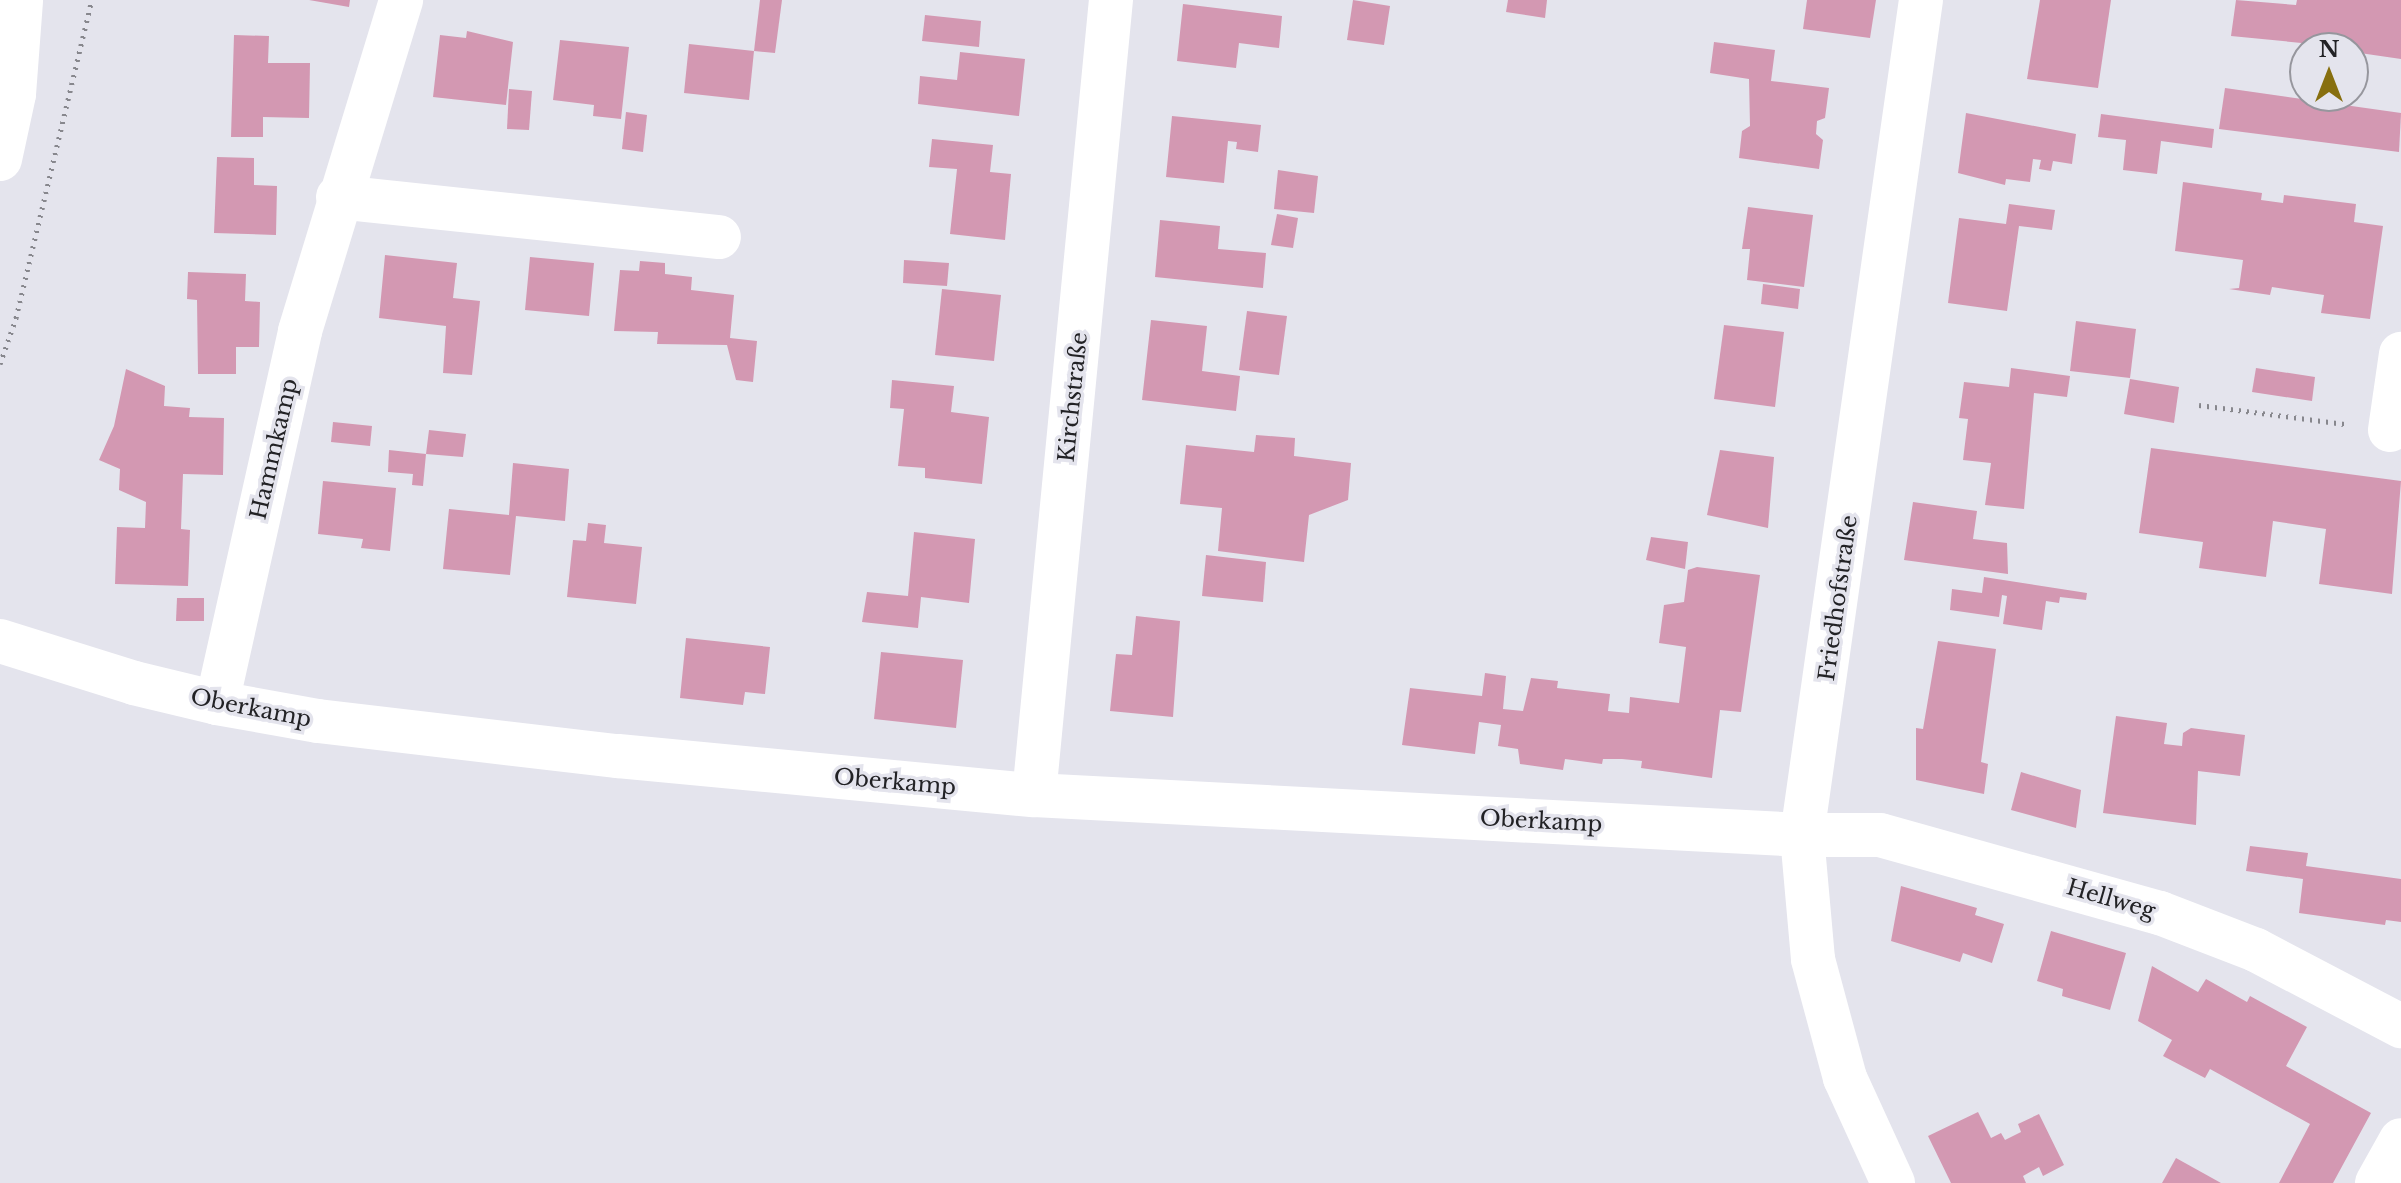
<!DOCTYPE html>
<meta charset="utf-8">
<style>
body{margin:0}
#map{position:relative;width:2401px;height:1183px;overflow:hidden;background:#e4e4ed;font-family:"Libre Baskerville",serif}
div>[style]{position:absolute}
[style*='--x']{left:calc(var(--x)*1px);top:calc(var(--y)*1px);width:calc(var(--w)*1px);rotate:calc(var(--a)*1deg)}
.building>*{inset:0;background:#d398b2}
.path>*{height:5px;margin-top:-2.5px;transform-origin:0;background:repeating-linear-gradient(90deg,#87878d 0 2px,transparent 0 8px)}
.street>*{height:44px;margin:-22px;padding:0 22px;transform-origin:22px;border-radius:22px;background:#fff}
.secondary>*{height:44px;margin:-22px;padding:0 22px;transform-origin:22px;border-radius:22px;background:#fff}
span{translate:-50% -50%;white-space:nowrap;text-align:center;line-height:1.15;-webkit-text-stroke:7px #e4e4ed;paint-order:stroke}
.street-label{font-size:22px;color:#222225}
.north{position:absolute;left:2289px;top:32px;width:80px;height:80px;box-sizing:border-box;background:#e4e4ed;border:2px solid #96969d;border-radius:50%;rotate:0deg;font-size:22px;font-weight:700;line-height:32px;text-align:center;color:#222225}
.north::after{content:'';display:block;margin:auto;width:28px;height:36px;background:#876f0f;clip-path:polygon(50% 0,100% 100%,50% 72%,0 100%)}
</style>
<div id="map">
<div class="building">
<i style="clip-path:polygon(309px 0,350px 0,349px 7px)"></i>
<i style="clip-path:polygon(760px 0,782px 0,775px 53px,754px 51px)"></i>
<i style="clip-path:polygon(1353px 0,1390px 6px,1384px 45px,1347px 40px)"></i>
<i style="clip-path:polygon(1508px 0,1547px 0,1545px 18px,1506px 12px)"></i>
<i style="clip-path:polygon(1807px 0,1876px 0,1870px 38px,1803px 29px)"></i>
<i style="clip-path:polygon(2040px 0,2111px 0,2098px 88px,2027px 79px)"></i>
<i style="clip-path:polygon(2236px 0,2296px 5px,2297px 0,2401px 0,2401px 59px,2353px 52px,2353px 48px,2231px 36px)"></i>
<i style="clip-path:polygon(1183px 4px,1282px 16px,1279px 48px,1239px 43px,1236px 68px,1177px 61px)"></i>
<i style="clip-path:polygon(925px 15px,981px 21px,979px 47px,922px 41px)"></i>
<i style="clip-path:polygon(467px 31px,513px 42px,506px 105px,433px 97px,440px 35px,466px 38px)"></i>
<i style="clip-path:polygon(234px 35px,269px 36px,268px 63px,310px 63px,309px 118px,263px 117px,263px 137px,231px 137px)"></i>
<i style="clip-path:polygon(560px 40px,629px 47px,621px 119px,593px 116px,594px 105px,553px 100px)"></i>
<i style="clip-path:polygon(1714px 42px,1775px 50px,1771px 81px,1829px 88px,1825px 118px,1817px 121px,1816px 134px,1823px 140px,1819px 169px,1739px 158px,1742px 131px,1750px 126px,1749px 79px,1710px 73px)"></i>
<i style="clip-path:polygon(689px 44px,754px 51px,749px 100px,684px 93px)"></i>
<i style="clip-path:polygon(960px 52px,1025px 59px,1019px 116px,918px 104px,920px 76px,957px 80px)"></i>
<i style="clip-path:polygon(2225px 88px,2401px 113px,2399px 152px,2219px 129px)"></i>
<i style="clip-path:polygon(509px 89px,532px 91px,529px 130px,507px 129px)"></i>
<i style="clip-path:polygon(626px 112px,647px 115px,643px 152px,622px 149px)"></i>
<i style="clip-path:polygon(1966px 113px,2076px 134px,2072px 164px,2053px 161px,2051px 171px,2039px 169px,2041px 160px,2033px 159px,2030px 182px,2006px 179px,2005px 185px,1958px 173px)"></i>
<i style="clip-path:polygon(2101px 114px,2214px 129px,2212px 148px,2161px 141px,2157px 174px,2123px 170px,2126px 140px,2098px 137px)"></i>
<i style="clip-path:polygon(1172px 116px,1261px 125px,1258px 152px,1236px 149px,1237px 142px,1228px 141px,1224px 183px,1166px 177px)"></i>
<i style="clip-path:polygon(932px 139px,993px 145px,990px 172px,1011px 174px,1005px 240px,950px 234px,957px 169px,929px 167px)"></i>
<i style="clip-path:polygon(217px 157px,254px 158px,254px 185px,277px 186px,276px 235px,214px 233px)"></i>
<i style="clip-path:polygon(1278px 170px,1318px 176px,1314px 213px,1274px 209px)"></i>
<i style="clip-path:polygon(2183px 182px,2262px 193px,2261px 200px,2283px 203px,2284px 195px,2356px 204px,2354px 222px,2383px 226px,2370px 319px,2321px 313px,2324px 295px,2272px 287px,2270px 295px,2229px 289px,2239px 288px,2243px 260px,2175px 251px)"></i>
<i style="clip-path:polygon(2009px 204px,2055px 210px,2052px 230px,2019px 226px,2007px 311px,1948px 303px,1959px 218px,2006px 224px)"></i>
<i style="clip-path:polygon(1748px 207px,1813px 215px,1804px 287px,1747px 280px,1750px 249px,1742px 249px)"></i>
<i style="clip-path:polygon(1277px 214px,1298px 218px,1293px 248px,1271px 245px)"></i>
<i style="clip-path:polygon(1160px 220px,1220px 226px,1218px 249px,1266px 253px,1263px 288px,1155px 277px)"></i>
<i style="clip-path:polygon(385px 255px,457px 263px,453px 298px,480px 301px,472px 375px,443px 373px,446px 326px,379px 318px)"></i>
<i style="clip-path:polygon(530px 257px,594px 263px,589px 316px,525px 310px)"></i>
<i style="clip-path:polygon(904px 260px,949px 263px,947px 286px,903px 283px)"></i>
<i style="clip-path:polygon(640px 261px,665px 263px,665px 274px,692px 277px,691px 290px,734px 295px,730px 338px,757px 341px,753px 382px,736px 380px,727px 345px,657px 344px,658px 332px,614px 331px,620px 270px,639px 271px)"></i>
<i style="clip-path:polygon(188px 272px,246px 274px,245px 301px,260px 302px,259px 347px,236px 347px,236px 374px,198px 374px,197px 300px,187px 299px)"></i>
<i style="clip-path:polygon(1763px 284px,1800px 289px,1798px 309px,1761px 304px)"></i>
<i style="clip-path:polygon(942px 289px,1001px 295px,994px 361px,935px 355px)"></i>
<i style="clip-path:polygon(1247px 311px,1287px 316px,1279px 375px,1239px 370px)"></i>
<i style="clip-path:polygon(1151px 320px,1207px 326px,1202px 371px,1240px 376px,1236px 411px,1142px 400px)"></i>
<i style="clip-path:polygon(2076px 321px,2136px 329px,2130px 378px,2070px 371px)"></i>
<i style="clip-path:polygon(1724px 325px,1784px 332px,1775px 407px,1714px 399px)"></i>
<i style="clip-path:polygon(2011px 368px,2070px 376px,2067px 397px,2034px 393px,2024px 509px,1985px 505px,1991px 463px,1963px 460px,1968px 419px,1959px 418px,1964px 382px,2009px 387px)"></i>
<i style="clip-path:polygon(2256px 368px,2315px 377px,2312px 401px,2252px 392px)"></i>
<i style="clip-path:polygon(126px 369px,165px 386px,164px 406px,190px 408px,189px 417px,224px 418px,223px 475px,183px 474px,181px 529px,190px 530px,188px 586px,115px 584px,117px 527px,145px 528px,146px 502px,119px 490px,120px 469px,99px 460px,114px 426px)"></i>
<i style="clip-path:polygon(2130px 379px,2179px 387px,2174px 423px,2124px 414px)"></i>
<i style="clip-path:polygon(892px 380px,954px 386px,951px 412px,989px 417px,982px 484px,925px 478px,925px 468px,898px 466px,904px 409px,890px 408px)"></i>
<i style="clip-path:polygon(333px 422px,372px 426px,370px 446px,331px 442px)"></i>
<i style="clip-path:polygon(429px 430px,466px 434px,463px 457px,426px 454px)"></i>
<i style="clip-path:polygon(1256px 435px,1295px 438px,1294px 456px,1351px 463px,1348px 500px,1309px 515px,1304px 562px,1218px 551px,1222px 508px,1180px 504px,1186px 445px,1254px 452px)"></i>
<i style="clip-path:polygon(2151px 448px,2401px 481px,2392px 594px,2319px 584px,2326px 529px,2273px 521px,2266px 577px,2199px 568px,2203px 542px,2139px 533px)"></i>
<i style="clip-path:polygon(389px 450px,426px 454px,423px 486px,412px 485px,413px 474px,388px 472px)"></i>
<i style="clip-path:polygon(1720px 450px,1774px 457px,1768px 528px,1707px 515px)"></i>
<i style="clip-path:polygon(513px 463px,569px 469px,565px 521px,516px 516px,510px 575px,443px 569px,449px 509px,509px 515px)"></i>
<i style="clip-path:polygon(323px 481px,396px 488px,390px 551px,361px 548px,363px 539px,318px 534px)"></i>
<i style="clip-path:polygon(1913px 502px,1977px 511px,1973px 539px,2007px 543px,2008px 574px,1904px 560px)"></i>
<i style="clip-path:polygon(588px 523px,606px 525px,604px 543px,642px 547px,636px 604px,567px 597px,573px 540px,586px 541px)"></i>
<i style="clip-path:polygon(914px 532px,975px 539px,969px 603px,921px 597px,918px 628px,862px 622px,867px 592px,908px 596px)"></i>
<i style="clip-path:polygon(1651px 537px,1688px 542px,1685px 569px,1646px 560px)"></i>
<i style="clip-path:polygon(1206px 555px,1266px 562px,1263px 602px,1202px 596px)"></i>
<i style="clip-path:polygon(1697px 567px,1760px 575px,1741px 712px,1720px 710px,1712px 778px,1641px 768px,1642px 761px,1622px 759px,1603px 759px,1602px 764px,1565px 759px,1563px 770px,1520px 764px,1518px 749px,1498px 746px,1501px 725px,1479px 722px,1475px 754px,1402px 745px,1410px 688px,1482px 696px,1485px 673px,1506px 676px,1503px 709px,1523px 711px,1531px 678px,1558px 681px,1557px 688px,1610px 694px,1608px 711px,1629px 713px,1630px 697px,1679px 703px,1686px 647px,1659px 643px,1664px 605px,1684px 602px,1688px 570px)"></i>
<i style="clip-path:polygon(1984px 577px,2087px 593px,2086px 600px,2060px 597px,2059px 603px,2046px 601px,2042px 630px,2003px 624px,2007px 596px,2002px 595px,1999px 617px,1950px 610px,1952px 589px,1982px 593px)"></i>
<i style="clip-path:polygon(177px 598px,204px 598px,204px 621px,176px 621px)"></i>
<i style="clip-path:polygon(1136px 616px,1180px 621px,1173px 717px,1110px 711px,1116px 654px,1132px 655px)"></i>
<i style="clip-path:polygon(686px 638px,770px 647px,765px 694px,745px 692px,743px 705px,680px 698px)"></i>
<i style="clip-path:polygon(1938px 641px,1996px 649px,1981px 762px,1988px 764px,1984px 794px,1916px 780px,1916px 728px,1923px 729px)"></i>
<i style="clip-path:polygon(881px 652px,963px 660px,956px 728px,874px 719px)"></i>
<i style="clip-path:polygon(2116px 716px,2167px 723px,2164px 744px,2182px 746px,2183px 733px,2191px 728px,2245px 735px,2240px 776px,2198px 771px,2196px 825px,2103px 813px)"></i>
<i style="clip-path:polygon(2021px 772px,2081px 790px,2076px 828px,2011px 810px)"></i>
<i style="clip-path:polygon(2250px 846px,2308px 853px,2306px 866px,2401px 879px,2401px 922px,2386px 920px,2385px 925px,2299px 913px,2303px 879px,2246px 871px)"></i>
<i style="clip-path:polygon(1901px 886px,1977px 908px,1975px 915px,2004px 924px,1992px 963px,1963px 953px,1960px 962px,1891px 941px)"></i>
<i style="clip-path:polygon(2051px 931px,2126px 953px,2110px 1010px,2062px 996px,2063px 989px,2037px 981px)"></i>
<i style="clip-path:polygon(2152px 966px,2198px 992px,2206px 979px,2247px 1002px,2250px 996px,2307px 1027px,2286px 1066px,2371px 1113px,2333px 1183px,2279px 1183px,2310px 1124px,2210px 1069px,2205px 1078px,2163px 1056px,2172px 1040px,2138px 1021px)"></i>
<i style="clip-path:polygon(1978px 1112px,1991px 1138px,2001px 1133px,2005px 1140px,2021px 1132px,2018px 1124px,2039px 1114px,2064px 1165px,2043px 1176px,2039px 1167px,2023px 1176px,2026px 1183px,1951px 1183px,1928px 1136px)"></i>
<i style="clip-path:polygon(2176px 1158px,2221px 1183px,2162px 1183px)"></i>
</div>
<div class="path">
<i style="--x:0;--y:364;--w:49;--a:-70.8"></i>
<i style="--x:16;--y:318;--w:327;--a:-76.6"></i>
<i style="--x:2199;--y:405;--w:147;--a:7.4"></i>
</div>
<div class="street">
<i style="--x:338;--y:197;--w:383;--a:6"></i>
<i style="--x:2390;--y:430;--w:77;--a:-81.8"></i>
<i style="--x:0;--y:641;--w:140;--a:17.4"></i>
<i style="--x:134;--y:683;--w:85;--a:13.5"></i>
<i style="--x:217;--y:703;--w:103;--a:10.1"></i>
<i style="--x:318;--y:721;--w:302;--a:6.7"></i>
<i style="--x:618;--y:756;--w:418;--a:5.4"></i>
<i style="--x:1034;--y:795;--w:769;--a:2.98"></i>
<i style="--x:1802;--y:835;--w:78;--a:0"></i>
<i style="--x:1880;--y:835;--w:291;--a:15.6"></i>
<i style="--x:2160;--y:913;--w:103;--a:21.1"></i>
<i style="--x:2256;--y:950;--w:164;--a:27.7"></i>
<i style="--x:217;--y:703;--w:381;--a:-77.4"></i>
<i style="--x:300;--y:331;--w:346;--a:-73"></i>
<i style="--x:1034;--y:795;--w:799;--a:-84.47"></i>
<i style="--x:1893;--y:1183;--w:115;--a:-114.6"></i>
<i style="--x:1845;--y:1078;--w:123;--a:-105.1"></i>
<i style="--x:1813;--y:959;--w:124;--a:-95.1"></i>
<i style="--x:1802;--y:835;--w:843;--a:-81.89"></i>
<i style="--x:2377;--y:1183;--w:49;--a:-60.8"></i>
</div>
<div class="secondary">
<i style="--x:0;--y:159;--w:66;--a:-77.8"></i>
<i style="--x:14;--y:94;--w:94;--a:-85.7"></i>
</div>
<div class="street-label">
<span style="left:1073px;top:397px;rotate:-84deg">Kirchstraße</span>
<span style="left:274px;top:449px;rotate:-77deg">Hammkamp</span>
<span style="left:1838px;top:598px;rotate:-82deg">Friedhofstraße</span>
<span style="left:251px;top:708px;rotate:11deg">Oberkamp</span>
<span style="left:895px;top:782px;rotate:5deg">Oberkamp</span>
<span style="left:1541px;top:821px;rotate:3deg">Oberkamp</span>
<span style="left:2111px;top:899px;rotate:16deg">Hellweg</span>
</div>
<div class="north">N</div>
</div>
